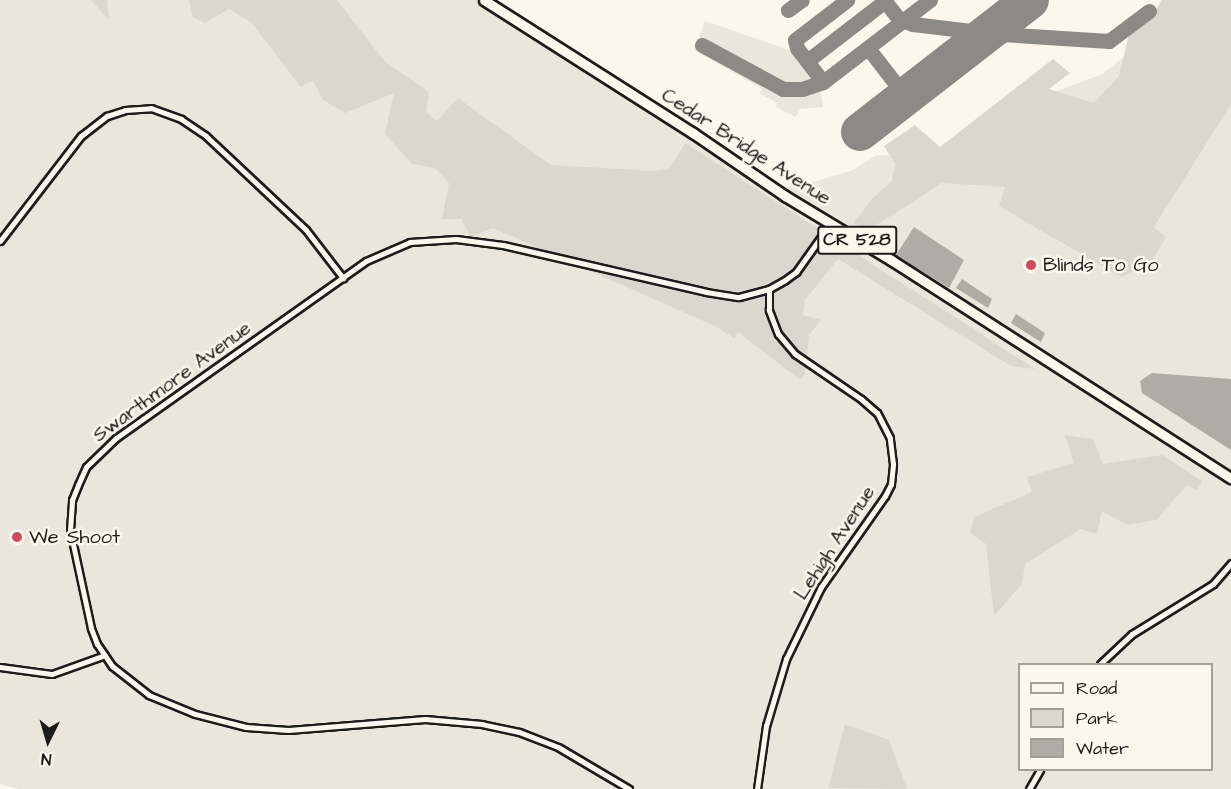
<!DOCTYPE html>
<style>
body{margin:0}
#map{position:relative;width:1231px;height:789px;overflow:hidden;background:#fbf7ec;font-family:"Architects Daughter",sans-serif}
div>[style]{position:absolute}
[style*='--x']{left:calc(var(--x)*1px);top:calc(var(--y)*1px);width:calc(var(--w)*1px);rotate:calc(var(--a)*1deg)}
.built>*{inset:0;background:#eae6dc}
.green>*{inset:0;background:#dad7ce}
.water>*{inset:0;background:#afaca5}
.taxiway>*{height:15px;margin:-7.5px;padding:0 7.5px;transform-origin:7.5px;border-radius:7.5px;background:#8c8a84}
.runway>*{height:38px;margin:-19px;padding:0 19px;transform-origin:19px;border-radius:19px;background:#8c8a84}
.roads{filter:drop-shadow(2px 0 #1c1c1c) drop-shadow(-2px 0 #1c1c1c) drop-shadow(0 2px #1c1c1c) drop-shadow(0 -2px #1c1c1c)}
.street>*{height:5px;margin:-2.5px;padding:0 2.5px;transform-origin:2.5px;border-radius:2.5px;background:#fbf7ec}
.primary>*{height:9px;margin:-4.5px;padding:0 4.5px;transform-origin:4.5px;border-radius:4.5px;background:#fbf7ec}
.dots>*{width:16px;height:16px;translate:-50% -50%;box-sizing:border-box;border:3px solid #fbf7ec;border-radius:50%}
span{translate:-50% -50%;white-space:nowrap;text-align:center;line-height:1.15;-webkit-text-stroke:5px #fbf7ec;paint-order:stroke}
.shield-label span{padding:2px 4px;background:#fbf7ec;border:2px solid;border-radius:4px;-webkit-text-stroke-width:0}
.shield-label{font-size:18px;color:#1c1c1c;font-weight:700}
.street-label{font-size:20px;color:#1c1c1c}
.poi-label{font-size:20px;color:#1c1c1c}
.left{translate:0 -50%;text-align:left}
.legend{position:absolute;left:1018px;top:663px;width:195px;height:108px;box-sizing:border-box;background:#fbf7ec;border:2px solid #a29f99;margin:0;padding:8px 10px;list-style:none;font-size:18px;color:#1c1c1c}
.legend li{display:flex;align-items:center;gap:12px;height:30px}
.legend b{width:30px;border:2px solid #a29f99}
.north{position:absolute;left:18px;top:711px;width:60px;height:60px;-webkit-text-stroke:4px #fbf7ec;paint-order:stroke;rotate:185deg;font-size:16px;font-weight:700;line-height:24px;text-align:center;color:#1c1c1c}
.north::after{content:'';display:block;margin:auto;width:21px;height:27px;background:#1c1c1c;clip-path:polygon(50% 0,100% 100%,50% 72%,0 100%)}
</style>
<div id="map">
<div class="built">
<i style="clip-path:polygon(evenodd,0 0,486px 0,774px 189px,810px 183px,853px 170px,877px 155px,920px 155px,960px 144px,1045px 95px,1103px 74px,1154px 32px,1231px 0,1231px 789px,18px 789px,0 784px,0 0,1020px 664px,1212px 664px,1212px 770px,1020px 770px,1020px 664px)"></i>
<i style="clip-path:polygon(705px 21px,795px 52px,820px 83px,823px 107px,800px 109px,796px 117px,776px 107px,777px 103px,760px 94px,762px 89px,694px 50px)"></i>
</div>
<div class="green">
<i style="clip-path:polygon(91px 0,107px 0,109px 20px)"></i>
<i style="clip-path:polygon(189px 0,337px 0,385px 62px,429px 92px,426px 112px,434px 119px,437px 121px,458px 98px,551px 165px,653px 171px,670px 168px,685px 143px,1035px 369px,1011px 366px,838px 259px,805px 300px,803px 315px,821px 320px,809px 335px,805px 373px,800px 380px,738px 332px,734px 338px,715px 326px,493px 228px,471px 237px,461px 219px,442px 219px,449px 183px,435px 168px,412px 164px,385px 134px,394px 93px,345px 113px,323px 100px,313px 81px,301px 87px,251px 22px,229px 9px,205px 23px,193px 17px)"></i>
<i style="clip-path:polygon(1162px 0,1231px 0,1231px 104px,1154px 227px,1166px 237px,1146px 270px,1137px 270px,1121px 277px,999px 206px,1005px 187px,942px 183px,867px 231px,854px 223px,872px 199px,892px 181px,895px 164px,884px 146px,915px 125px,940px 147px,1053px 59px,1070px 73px,1049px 89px,1094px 103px,1119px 76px,1130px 30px,1153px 15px)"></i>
<i style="clip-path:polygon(1065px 435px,1093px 439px,1103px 464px,1162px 455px,1202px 481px,1197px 490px,1187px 485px,1156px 520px,1127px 525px,1102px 511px,1097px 534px,1081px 529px,1025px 564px,1022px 584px,994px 616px,986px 544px,970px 533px,974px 517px,1032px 492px,1027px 477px,1074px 463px)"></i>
<i style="clip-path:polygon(845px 724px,889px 740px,907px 789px,828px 788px)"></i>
</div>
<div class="water">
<i style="clip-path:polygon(914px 227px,964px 260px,949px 288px,896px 255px)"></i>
<i style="clip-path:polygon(962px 279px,992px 299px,988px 308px,956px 288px)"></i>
<i style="clip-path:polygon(1016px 314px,1045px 333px,1041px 342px,1011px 323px)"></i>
<i style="clip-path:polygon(1152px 373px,1231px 379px,1231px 450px,1142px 393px,1140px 381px)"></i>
</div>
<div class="taxiway">
<i style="--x:884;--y:0;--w:24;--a:52"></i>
<i style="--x:899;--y:19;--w:15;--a:20"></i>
<i style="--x:913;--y:24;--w:75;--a:6.9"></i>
<i style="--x:987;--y:33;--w:122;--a:3.8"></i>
<i style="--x:1109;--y:41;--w:50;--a:-36.9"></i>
<i style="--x:788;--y:10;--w:17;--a:-36"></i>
<i style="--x:702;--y:45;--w:92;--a:28.5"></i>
<i style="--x:783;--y:89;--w:19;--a:0"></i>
<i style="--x:802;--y:89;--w:22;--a:-18"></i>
<i style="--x:823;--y:82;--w:135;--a:-37.5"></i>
<i style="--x:868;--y:48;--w:56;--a:52.3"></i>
<i style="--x:902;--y:92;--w:8;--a:0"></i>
<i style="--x:807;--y:61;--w:98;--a:-37.6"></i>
<i style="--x:823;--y:82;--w:43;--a:-127.4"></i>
<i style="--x:797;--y:48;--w:8;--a:-104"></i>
<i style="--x:795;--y:40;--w:66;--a:-37.6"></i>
</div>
<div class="runway">
<i style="--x:860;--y:132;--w:215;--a:-37.8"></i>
</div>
<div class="roads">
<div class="street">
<i style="--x:0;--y:241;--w:133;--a:-52.4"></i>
<i style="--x:81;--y:136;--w:33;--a:-38"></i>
<i style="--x:107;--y:116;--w:19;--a:-18"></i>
<i style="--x:125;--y:110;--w:26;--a:-4"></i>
<i style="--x:151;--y:108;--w:32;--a:20"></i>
<i style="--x:181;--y:119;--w:30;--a:34"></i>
<i style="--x:206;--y:136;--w:137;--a:43.2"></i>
<i style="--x:306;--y:230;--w:61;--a:52.4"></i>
<i style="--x:1100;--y:664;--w:44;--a:-43.2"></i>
<i style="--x:1132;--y:634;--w:95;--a:-31.7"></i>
<i style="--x:1213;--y:584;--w:28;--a:-49"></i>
<i style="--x:0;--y:667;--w:52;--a:7.7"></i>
<i style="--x:52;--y:674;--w:56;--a:-19.7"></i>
<i style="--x:629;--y:789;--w:82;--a:-149.4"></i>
<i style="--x:558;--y:747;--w:42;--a:-159"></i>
<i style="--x:519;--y:732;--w:38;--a:-168"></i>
<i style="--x:482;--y:724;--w:57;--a:-175"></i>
<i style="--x:425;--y:719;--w:137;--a:175.4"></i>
<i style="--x:288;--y:730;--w:42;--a:-175.9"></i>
<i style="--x:246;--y:727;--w:53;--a:-165.7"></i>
<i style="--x:195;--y:714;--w:50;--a:-157.6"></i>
<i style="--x:149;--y:695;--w:47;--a:-141.9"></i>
<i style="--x:112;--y:666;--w:27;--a:-124"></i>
<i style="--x:97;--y:644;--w:17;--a:-111"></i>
<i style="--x:91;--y:628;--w:100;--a:-102.1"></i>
<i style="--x:70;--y:530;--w:30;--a:-86"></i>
<i style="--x:72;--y:500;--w:16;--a:-68"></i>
<i style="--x:78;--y:485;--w:20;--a:-66"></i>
<i style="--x:86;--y:467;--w:42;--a:-44"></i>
<i style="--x:116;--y:438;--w:306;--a:-35.3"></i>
<i style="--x:366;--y:261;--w:48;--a:-23.4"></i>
<i style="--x:410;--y:242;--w:46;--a:-3.7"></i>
<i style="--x:456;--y:239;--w:47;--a:7.3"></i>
<i style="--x:503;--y:245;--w:208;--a:13"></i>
<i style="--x:706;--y:292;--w:33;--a:9"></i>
<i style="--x:739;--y:297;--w:31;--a:-15"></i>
<i style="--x:769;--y:289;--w:18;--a:-29"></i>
<i style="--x:785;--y:280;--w:14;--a:-36"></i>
<i style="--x:796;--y:272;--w:47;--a:-54.6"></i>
<i style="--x:823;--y:234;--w:14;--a:-36"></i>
<i style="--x:757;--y:789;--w:64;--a:-81.9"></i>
<i style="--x:766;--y:726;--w:70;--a:-73.4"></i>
<i style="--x:786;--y:659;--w:80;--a:-64.1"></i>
<i style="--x:821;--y:587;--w:111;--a:-54.9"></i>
<i style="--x:885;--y:496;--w:13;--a:-63"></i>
<i style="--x:891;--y:484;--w:20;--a:-84"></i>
<i style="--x:893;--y:464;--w:26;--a:-97"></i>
<i style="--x:890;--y:438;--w:28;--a:-117"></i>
<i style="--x:877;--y:413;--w:21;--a:-139"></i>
<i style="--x:861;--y:399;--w:80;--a:-145.7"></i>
<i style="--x:795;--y:354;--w:26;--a:-130"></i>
<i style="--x:778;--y:334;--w:26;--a:-111"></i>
<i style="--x:769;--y:310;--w:21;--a:-90"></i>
<i style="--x:1029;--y:789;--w:22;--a:-60"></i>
</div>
<div class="primary">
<i style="--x:484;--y:0;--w:248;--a:32.5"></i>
<i style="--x:693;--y:133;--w:112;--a:34.4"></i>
<i style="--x:785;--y:196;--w:124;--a:31.1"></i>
<i style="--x:891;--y:260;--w:404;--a:32.7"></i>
</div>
</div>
<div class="dots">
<i style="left:1031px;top:265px;background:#d1495b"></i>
<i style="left:17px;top:537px;background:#d1495b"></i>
</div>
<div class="shield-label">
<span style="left:857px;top:240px">CR 528</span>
</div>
<div class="street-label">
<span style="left:746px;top:147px;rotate:33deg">Cedar Bridge Avenue</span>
<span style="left:172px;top:382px;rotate:-36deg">Swarthmore Avenue</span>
<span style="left:835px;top:543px;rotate:-57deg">Lehigh Avenue</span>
</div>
<div class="poi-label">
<span class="left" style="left:1043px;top:265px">Blinds To Go</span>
<span class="left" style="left:29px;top:537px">We Shoot</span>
</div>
<ul class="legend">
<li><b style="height:8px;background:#fbf7ec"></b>Road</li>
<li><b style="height:16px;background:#dad7ce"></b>Park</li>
<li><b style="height:16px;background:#afaca5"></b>Water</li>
</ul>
<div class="north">N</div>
</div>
